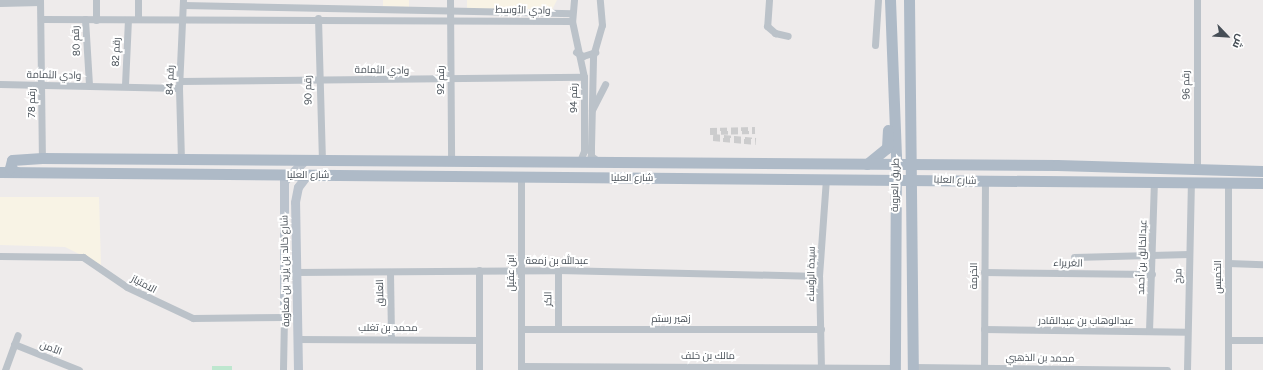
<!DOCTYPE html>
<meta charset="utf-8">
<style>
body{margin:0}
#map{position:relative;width:1263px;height:370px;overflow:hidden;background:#eeebeb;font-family:Figtree,Cairo,sans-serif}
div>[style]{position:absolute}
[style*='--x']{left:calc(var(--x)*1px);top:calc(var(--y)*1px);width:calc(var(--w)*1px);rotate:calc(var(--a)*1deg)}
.commercial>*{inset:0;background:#f8f3e5}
.green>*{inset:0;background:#bee7cf}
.minor-tunnel>*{height:7px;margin-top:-3.5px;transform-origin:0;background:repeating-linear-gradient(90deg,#cccccd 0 7px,transparent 0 10.5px)}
.minor>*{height:7px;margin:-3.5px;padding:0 3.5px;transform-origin:3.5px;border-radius:3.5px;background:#bbc2c9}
.secondary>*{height:9px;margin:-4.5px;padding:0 4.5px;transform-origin:4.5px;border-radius:4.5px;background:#bbc3cd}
.primary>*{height:11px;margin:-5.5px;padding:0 5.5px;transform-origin:5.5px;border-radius:5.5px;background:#aebac7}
span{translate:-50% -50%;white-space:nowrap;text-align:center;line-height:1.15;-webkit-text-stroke:4px #fff;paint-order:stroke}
.street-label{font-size:10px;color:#464e56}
.north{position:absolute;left:1207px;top:16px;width:40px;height:40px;-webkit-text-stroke:3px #fff;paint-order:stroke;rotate:115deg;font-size:11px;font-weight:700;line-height:16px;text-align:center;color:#464e56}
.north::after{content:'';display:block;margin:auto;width:14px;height:18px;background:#464e56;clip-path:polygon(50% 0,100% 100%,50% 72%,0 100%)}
</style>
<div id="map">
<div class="commercial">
<i style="clip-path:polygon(383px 0,409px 0,409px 7px,383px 6px)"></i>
<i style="clip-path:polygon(467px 0,557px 0,550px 14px,467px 12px)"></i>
<i style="clip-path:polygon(0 197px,99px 197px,101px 265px,65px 247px,0 245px)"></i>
</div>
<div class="green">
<i style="clip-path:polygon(212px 366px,232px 366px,232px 370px,212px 370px)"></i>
</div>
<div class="minor-tunnel">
<i style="--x:710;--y:131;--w:45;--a:-1.3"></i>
<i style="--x:713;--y:137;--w:43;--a:5.3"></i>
</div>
<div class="minor">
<i style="--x:40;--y:0;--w:158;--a:89.3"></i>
<i style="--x:96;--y:0;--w:20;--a:90"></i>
<i style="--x:450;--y:0;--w:161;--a:89.6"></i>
<i style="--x:574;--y:0;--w:21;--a:95"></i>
<i style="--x:572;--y:21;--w:57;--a:77.9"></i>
<i style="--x:584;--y:77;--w:74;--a:90"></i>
<i style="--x:584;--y:151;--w:11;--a:112"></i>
<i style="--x:580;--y:161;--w:5;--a:169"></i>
<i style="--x:769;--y:0;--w:26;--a:94"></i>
<i style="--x:767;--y:26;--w:11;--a:41"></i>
<i style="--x:775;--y:33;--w:13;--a:13"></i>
<i style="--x:1197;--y:0;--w:170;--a:90"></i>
<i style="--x:0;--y:3;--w:40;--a:-1.4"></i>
<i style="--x:183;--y:5;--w:389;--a:1.2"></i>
<i style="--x:318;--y:18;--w:143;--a:88.4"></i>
<i style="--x:41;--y:19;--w:531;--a:0.22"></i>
<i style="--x:85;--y:19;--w:66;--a:86.5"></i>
<i style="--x:138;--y:19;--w:19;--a:-90"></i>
<i style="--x:875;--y:45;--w:45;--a:-86.2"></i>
<i style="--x:576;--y:52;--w:8;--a:30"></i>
<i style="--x:583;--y:56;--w:13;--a:-18"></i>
<i style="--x:180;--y:81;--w:404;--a:-0.6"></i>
<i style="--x:0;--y:84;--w:179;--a:1.3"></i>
<i style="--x:125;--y:85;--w:65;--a:-87.4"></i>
<i style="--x:592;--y:110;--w:29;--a:-63"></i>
<i style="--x:181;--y:160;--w:72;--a:-91.6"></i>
<i style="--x:179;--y:88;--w:88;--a:-87.4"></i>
<i style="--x:598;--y:161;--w:9;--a:-144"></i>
<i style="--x:591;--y:156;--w:9;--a:-90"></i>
<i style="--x:591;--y:147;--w:91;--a:-88.7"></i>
<i style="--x:593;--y:56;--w:32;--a:-74"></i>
<i style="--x:602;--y:25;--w:25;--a:-95"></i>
<i style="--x:521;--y:177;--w:193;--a:90"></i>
<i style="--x:0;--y:256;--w:83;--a:0.7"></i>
<i style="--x:83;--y:257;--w:53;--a:34.3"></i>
<i style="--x:127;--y:287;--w:73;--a:25.2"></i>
<i style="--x:193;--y:318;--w:91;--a:-0.6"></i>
<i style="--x:284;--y:317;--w:53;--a:91.1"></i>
<i style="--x:1074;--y:257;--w:115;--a:-1.5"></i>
<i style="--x:1228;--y:263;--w:35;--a:2"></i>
<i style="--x:295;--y:272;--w:263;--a:-0.4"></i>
<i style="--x:558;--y:270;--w:261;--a:1.3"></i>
<i style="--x:984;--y:272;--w:168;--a:0.7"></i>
<i style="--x:390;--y:273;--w:65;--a:89.1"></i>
<i style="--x:558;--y:328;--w:58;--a:-90"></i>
<i style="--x:521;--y:329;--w:300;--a:0"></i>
<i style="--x:984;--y:329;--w:203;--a:0.8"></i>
<i style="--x:1149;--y:331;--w:148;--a:-88.1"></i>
<i style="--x:297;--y:339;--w:182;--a:0.3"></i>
<i style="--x:1228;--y:340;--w:35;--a:0"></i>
<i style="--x:14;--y:344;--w:70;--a:21.8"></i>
<i style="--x:521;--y:366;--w:374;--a:0.3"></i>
<i style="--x:913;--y:367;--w:254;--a:0.7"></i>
<i style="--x:821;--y:369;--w:93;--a:-91.2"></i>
<i style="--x:819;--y:276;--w:98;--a:-85.9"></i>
<i style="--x:5;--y:370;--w:37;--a:-70"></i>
<i style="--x:479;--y:370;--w:100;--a:-90"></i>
<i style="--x:984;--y:370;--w:189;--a:-89.7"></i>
<i style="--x:1187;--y:370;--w:187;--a:-88.8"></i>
<i style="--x:1228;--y:370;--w:186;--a:-90"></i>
</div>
<div class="secondary">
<i style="--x:284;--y:317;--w:136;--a:-90"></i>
<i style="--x:284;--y:181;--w:28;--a:-45"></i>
<i style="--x:298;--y:370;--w:168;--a:-91"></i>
<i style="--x:295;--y:202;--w:15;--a:-79"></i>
<i style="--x:298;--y:187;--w:15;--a:-53"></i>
</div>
<div class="primary">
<i style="--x:890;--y:0;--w:156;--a:87.8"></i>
<i style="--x:896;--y:156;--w:214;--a:90.3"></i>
<i style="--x:909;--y:0;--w:370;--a:89.4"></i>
<i style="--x:867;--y:164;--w:26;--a:-39"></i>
<i style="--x:887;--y:148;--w:18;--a:-87"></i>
<i style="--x:0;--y:172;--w:1263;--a:0.5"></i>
<i style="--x:16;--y:172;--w:7;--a:-146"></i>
<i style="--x:10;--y:168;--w:8;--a:-76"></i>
<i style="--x:12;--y:160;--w:30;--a:-4"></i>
<i style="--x:42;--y:158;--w:1015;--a:0.4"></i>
<i style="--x:1057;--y:165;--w:206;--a:1.7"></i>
</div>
<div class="street-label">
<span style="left:523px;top:10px;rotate:1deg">وادي الأوسط</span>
<span style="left:76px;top:41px;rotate:-93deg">رقم 80</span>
<span style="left:116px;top:52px;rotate:-88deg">رقم 82</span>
<span style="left:382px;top:70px;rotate:1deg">وادي الثمامة</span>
<span style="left:54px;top:75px;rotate:1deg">وادي الثمامة</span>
<span style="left:170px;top:80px;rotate:-88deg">رقم 84</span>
<span style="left:441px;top:80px;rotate:-90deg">رقم 92</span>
<span style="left:1186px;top:85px;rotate:-91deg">رقم 96</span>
<span style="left:308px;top:90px;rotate:-91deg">رقم 90</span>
<span style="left:574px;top:98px;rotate:-90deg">رقم 94</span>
<span style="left:32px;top:103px;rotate:-90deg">رقم 78</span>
<span style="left:308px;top:175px">شارع العليا</span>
<span style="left:632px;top:178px">شارع العليا</span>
<span style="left:955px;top:180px;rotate:2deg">شارع العليا</span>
<span style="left:895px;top:185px;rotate:-89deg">طريق العروبة</span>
<span style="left:1142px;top:257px;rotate:-88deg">عبدالخالق بن أحمد</span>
<span style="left:557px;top:261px">عبدالله بن زمعة</span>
<span style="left:1068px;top:263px;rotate:1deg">الغريراء</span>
<span style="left:285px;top:271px;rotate:-91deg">شارع خالد بن يزيد بن معاوية</span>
<span style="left:511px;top:273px;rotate:-90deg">ابن عقيل</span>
<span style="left:811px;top:274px;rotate:-89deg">سيدة الرؤساء</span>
<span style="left:974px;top:276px;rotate:-90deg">الخرمة</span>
<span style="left:1178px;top:276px;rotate:-89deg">مرخ</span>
<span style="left:1218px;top:277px;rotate:-90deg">الخميس</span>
<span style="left:144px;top:284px;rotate:28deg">الامتياز</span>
<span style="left:380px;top:293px;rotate:-91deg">العلاق</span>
<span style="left:548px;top:299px;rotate:-89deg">الكر</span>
<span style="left:671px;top:319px">زهير رستم</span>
<span style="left:1086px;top:321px">عبدالوهاب بن عبدالقادر</span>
<span style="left:388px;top:328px">محمد بن تغلب</span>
<span style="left:51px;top:348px;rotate:21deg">الأمن</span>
<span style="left:708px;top:356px">مالك بن خلف</span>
<span style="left:1040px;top:358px;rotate:1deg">محمد بن الذهبي</span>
</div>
<div class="north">ش</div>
</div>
